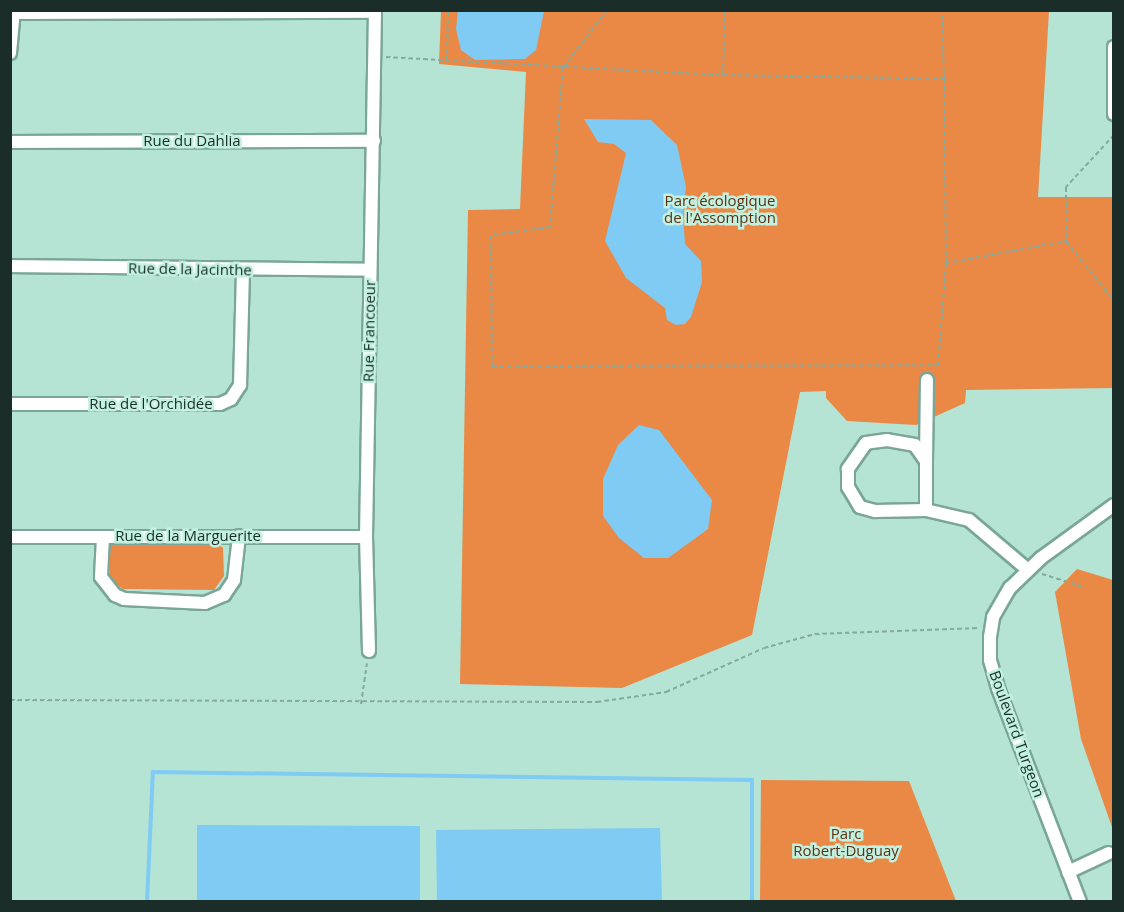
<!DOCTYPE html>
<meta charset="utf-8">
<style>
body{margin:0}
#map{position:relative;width:1124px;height:912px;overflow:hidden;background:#b5e3d4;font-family:"Open Sans",sans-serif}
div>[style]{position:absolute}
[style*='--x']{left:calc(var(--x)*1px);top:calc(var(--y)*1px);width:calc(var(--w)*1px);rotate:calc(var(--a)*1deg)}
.green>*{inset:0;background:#ea8945}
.water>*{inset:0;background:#7fcbf4}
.stream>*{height:4px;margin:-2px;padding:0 2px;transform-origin:2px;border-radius:2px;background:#7fcbf4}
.path>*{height:2px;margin-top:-1px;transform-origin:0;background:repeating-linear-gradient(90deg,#85aa9e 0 4.5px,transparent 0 7.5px)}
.roads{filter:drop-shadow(2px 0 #7aa698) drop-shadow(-2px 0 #7aa698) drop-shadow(0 2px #7aa698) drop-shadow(0 -2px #7aa698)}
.street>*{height:12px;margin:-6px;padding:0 6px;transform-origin:6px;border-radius:6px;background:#fff}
span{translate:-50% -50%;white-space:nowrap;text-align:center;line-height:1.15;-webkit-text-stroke:5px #c2f1e1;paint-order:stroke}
.street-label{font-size:15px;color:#1b2d28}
.park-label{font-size:15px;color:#5d3214}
.frame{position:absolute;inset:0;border:12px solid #1b2d28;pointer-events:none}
</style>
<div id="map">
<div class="green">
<i style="clip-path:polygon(441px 11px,1049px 11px,1038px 197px,1113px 197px,1113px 388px,966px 390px,965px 403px,916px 425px,847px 421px,826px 398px,826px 391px,800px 392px,752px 635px,622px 688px,460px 684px,468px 210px,520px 209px,526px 72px,439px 64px)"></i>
<i style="clip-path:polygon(114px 540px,214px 541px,223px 548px,224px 576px,214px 590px,123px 589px,110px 579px,109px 543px)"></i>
<i style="clip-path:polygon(1077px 569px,1113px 580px,1113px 830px,1081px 739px,1055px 592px)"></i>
<i style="clip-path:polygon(761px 780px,909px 781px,956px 901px,760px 901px)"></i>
</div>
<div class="water">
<i style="clip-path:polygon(458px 11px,544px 11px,536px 50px,525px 59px,475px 60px,461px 50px,456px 29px)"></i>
<i style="clip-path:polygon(584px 119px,651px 120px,677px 145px,686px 187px,683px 213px,685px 244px,701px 261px,702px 282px,691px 317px,685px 324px,676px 325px,667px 320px,665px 308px,626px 278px,605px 241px,626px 153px,614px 144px,598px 142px)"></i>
<i style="clip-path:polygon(639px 425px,659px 430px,712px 500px,708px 529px,668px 558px,644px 558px,619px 538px,603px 516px,603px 479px,618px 445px)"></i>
<i style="clip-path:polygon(197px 825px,420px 826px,420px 901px,197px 901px)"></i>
<i style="clip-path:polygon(660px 828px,662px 901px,437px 901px,436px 830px)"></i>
</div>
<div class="stream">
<i style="--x:147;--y:902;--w:130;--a:-87.4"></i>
<i style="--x:153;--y:772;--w:599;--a:0.77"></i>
<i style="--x:752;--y:780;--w:122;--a:90"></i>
</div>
<div class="path">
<i style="--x:607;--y:10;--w:73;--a:127.2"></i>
<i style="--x:563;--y:68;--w:160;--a:94.7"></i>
<i style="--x:550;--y:227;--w:60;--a:172.3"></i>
<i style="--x:491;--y:235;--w:131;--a:89.6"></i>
<i style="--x:492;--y:366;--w:446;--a:-0.1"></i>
<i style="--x:938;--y:365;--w:102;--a:-85.5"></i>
<i style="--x:946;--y:263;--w:184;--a:-90.6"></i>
<i style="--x:386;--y:57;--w:337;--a:3.1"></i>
<i style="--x:723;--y:75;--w:221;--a:1"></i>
<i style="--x:944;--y:79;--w:69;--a:-91.7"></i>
<i style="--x:447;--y:61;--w:51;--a:-88.9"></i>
<i style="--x:723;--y:75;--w:65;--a:-88.2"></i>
<i style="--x:1114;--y:135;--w:71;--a:132.7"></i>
<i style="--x:1066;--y:187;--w:54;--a:90"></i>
<i style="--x:1066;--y:241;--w:77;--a:51.3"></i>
<i style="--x:946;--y:263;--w:122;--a:-10.4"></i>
<i style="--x:1042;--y:574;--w:44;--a:17.2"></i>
<i style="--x:10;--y:700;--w:587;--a:0.2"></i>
<i style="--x:597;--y:702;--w:70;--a:-8.2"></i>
<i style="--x:666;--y:692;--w:107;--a:-24.2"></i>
<i style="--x:764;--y:648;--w:53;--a:-15.4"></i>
<i style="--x:815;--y:634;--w:164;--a:-2.1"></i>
<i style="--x:361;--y:704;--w:41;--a:-81.7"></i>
</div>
<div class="roads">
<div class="street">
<i style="--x:14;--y:13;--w:361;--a:-0.2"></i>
<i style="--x:1114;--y:47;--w:67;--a:90"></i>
<i style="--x:10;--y:53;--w:43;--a:-84.7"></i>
<i style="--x:10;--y:142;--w:364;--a:-0.2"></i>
<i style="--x:10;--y:266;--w:360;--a:0.6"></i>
<i style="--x:10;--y:404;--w:210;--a:0"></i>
<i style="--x:220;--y:404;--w:12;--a:-24"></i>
<i style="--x:231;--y:399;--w:17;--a:-57"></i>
<i style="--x:240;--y:385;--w:114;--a:-88.5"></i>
<i style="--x:926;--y:461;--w:81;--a:-89.3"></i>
<i style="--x:926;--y:510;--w:49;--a:-90"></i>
<i style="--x:926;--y:461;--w:19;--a:-125"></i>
<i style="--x:915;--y:445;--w:28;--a:-170"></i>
<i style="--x:887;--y:440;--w:21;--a:172"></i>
<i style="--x:866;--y:443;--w:32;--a:125"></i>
<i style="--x:848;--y:469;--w:18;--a:90"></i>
<i style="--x:848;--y:487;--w:23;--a:59"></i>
<i style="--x:860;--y:507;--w:16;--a:15"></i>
<i style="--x:875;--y:511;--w:51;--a:-1.1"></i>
<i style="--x:926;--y:510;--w:44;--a:13.1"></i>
<i style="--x:969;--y:520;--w:77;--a:40.3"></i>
<i style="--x:10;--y:537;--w:356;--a:0"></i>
<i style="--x:103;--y:537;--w:40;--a:92.9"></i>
<i style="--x:101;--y:577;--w:23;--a:52"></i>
<i style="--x:115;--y:595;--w:10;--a:24"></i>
<i style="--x:124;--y:599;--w:81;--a:2.8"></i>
<i style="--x:205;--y:603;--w:21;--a:-23"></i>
<i style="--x:224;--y:595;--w:18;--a:-56"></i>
<i style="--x:234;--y:580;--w:44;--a:-83.5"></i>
<i style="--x:369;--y:651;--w:114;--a:-91.5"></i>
<i style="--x:366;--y:537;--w:527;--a:-89.02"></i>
<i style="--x:1068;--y:872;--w:45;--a:-24.9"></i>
<i style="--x:1080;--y:902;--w:229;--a:-111"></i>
<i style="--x:998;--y:688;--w:29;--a:-106"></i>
<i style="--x:990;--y:660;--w:23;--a:-90"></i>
<i style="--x:990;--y:637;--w:20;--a:-81"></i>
<i style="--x:993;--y:617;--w:34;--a:-60"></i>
<i style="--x:1010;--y:588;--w:43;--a:-44.1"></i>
<i style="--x:1041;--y:558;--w:90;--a:-36"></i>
</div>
</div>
<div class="street-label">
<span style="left:192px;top:141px">Rue du Dahlia</span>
<span style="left:190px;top:269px;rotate:1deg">Rue de la Jacinthe</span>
<span style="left:369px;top:331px;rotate:-89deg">Rue Francoeur</span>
<span style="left:151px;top:404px">Rue de l'Orchidée</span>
<span style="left:188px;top:536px">Rue de la Marguerite</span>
<span style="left:1017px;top:734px;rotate:70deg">Boulevard Turgeon</span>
</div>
<div class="park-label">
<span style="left:720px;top:209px">Parc écologique<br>de l'Assomption</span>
<span style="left:846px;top:842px">Parc<br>Robert-Duguay</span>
</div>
<div class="frame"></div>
</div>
